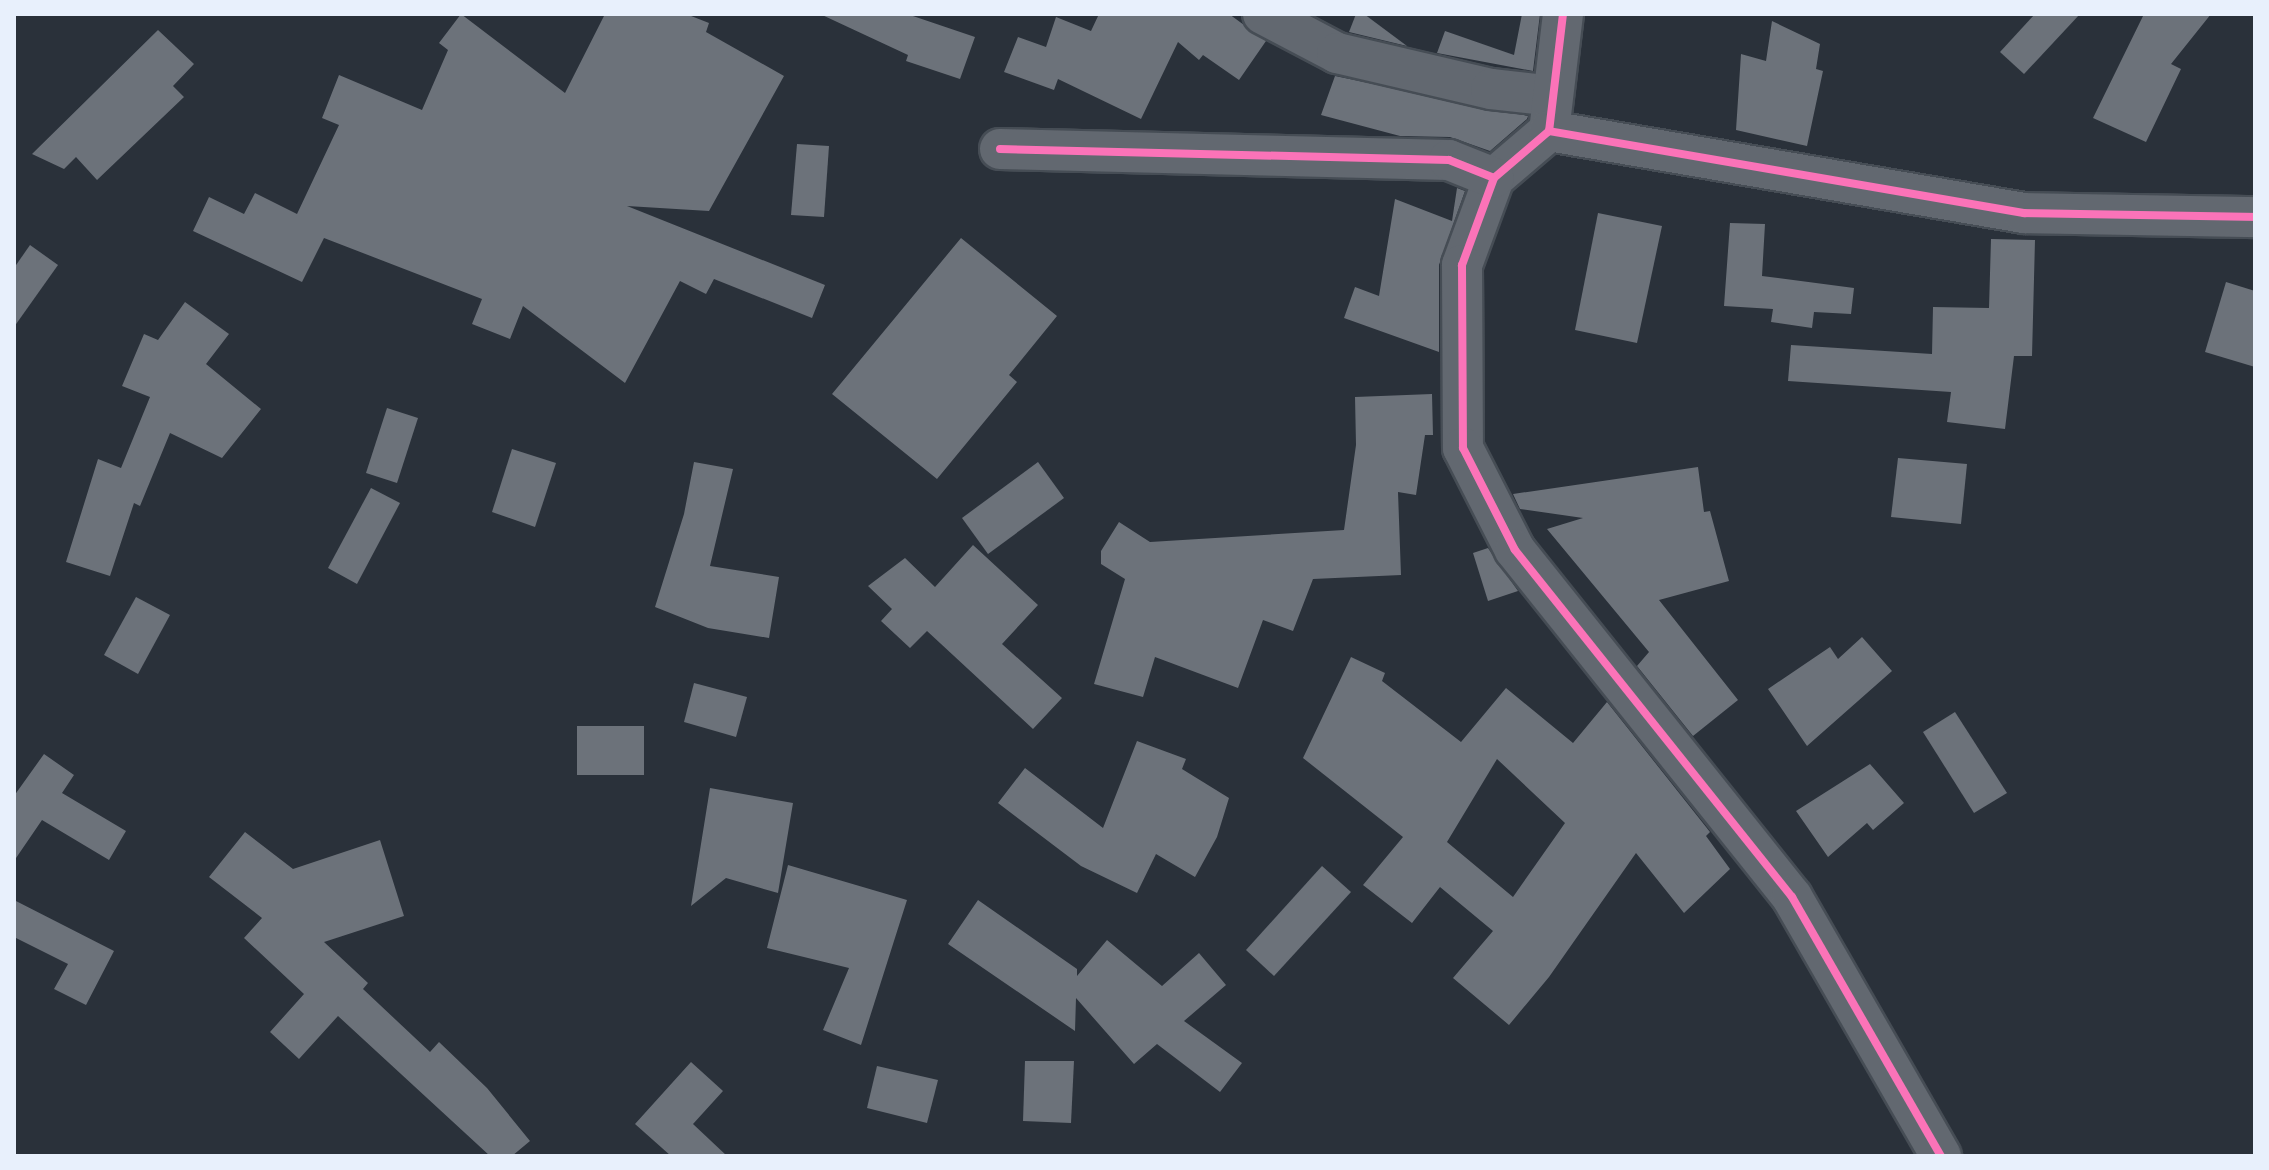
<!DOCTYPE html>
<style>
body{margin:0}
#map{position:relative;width:2269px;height:1170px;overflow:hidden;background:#2a313a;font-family:"Playfair Display",serif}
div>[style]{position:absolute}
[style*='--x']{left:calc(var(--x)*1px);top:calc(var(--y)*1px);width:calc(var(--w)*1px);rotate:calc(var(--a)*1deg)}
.building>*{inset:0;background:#6c727a}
.roads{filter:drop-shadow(2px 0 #464d55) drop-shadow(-2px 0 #464d55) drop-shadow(0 2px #464d55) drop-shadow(0 -2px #464d55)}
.minor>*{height:40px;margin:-20px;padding:0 20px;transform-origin:20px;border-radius:20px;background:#626870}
.cycleway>*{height:8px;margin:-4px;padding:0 4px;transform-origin:4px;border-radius:4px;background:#fb73b8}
span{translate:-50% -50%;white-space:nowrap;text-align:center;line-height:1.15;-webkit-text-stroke:8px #121820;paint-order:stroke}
.frame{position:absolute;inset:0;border:16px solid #e8f0fc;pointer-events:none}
</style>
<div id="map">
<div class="building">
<i style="clip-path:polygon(461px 14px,565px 93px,605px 14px,686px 14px,709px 23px,706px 32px,784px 76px,709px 211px,627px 206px,825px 285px,812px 318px,714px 279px,706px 294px,680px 281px,625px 383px,523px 306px,510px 339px,472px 324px,482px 299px,324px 238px,302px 282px,193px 231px,209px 197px,244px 214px,255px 193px,297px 214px,339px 125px,322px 118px,339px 75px,422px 110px,448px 50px,439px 43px)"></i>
<i style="clip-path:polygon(820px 14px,907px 14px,975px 37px,960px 79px,906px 61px,908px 55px)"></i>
<i style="clip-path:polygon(1099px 14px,1229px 14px,1266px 41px,1239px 80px,1203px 55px,1199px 60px,1178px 42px,1141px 119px,1058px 79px,1054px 90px,1004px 72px,1018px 37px,1046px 47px,1056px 17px,1091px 31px)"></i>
<i style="clip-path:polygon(1356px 14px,1364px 14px,1407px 46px,1349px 32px)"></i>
<i style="clip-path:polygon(1522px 14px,1540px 14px,1533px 71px,1437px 53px,1445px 31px,1514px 55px)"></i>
<i style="clip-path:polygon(2035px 14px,2080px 14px,2024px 74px,2000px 52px)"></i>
<i style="clip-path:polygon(2144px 14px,2211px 14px,2171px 64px,2181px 69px,2146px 142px,2093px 118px)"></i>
<i style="clip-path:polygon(1772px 21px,1820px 44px,1816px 69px,1823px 71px,1807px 146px,1736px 130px,1741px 54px,1766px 61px)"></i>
<i style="clip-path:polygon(158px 30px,194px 64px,173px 86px,184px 97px,97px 180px,76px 157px,64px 169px,32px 154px)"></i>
<i style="clip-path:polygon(1335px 76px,1528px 116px,1527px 119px,1490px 151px,1450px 137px,1400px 136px,1321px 115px)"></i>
<i style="clip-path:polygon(797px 144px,829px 146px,824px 217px,791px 215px)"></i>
<i style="clip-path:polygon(1457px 188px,1465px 191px,1439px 265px,1439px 352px,1344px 318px,1355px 287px,1379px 296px,1395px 199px,1452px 221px)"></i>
<i style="clip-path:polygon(1598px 213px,1662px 226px,1637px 343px,1575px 330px)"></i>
<i style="clip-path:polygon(1730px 223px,1765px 224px,1762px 276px,1854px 288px,1851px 314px,1814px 312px,1812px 328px,1771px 322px,1773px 309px,1724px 306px)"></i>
<i style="clip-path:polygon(961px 238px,1057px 316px,1009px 375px,1017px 382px,937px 479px,832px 394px)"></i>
<i style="clip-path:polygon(1991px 239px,2035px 240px,2032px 356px,2014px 356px,2005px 429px,1947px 422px,1951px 392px,1788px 381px,1791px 345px,1932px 354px,1933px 307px,1989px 308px)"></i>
<i style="clip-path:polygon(30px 245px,58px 265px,14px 327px,14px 268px)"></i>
<i style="clip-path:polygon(2226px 282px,2255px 291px,2255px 367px,2205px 352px)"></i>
<i style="clip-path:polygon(185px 302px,229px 334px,206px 364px,261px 409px,222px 458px,170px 433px,140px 506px,134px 503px,110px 576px,66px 562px,98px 459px,121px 468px,150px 397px,122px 386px,144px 334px,158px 340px)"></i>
<i style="clip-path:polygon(1432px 394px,1433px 435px,1425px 435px,1416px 495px,1398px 492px,1401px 575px,1313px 579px,1293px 631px,1263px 620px,1238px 688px,1155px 657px,1143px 697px,1094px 684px,1125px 579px,1101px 564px,1101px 551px,1119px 522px,1150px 542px,1344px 530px,1356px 445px,1355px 397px)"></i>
<i style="clip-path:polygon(387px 408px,418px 418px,397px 483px,366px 473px)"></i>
<i style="clip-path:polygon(512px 449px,556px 463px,535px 527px,492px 512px)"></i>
<i style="clip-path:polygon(1898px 458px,1967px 464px,1961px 524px,1891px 517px)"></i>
<i style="clip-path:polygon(694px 462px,733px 469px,710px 566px,779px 577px,769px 638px,708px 628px,655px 607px,684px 514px)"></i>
<i style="clip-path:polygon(1038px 462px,1064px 498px,988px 554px,962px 518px)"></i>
<i style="clip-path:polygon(1698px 467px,1704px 512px,1710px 511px,1729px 581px,1659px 600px,1738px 700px,1693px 736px,1637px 666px,1649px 652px,1547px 529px,1583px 518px,1520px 509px,1513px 494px)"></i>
<i style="clip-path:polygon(371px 488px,400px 503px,357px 584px,328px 568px)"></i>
<i style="clip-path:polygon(973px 545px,1038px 605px,1002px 644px,1062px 698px,1033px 729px,927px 631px,910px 648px,881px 621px,892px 609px,868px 586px,905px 558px,935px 587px)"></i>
<i style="clip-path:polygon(1488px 548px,1518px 591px,1488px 601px,1473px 553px)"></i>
<i style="clip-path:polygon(136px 597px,170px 615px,138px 674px,104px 655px)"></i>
<i style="clip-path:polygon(1862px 637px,1892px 671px,1807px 746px,1768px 689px,1830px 647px,1838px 659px)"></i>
<i style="clip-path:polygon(evenodd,1351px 657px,1385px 673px,1382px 681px,1461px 742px,1506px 688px,1573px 743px,1607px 702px,1710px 832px,1706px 836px,1730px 869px,1684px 913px,1636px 853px,1549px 977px,1509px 1025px,1453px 978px,1493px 931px,1440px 887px,1412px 923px,1363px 885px,1403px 837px,1303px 758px,1351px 657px,1497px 759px,1565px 823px,1513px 897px,1447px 842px,1497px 759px)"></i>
<i style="clip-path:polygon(694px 683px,747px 697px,736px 737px,684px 722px)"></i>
<i style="clip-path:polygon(1955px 712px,2007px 793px,1974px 813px,1923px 732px)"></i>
<i style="clip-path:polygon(577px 726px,644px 726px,644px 775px,577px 775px)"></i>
<i style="clip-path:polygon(1137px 741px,1186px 759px,1182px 769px,1229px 798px,1217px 837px,1195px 877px,1156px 854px,1137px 893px,1081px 866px,998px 803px,1025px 768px,1103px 828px)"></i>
<i style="clip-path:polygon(44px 754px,74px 775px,62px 793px,126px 831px,109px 860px,42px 820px,14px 861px,14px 796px)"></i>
<i style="clip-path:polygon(1870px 764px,1904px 803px,1873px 830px,1867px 823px,1828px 857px,1796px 811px)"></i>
<i style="clip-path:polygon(710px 788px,793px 803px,778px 893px,726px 878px,691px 906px)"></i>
<i style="clip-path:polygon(245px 832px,293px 869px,380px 840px,404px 916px,324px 942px,368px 983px,363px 989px,430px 1052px,439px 1042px,487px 1088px,530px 1141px,512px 1156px,490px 1156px,338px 1016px,299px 1059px,270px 1032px,304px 994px,244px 938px,262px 918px,209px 877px)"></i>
<i style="clip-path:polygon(788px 865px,907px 900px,861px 1045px,823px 1030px,849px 968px,767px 948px)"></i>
<i style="clip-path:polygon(1322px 866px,1351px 892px,1274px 976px,1246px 950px)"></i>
<i style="clip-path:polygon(14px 900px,114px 951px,86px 1005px,54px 989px,68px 964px,14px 937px)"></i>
<i style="clip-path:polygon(978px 900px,1077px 969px,1077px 976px,1107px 940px,1162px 986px,1199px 953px,1226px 985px,1184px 1021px,1242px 1063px,1220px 1092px,1157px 1044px,1134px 1064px,1076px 998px,1075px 1031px,948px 944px)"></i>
<i style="clip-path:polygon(1025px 1061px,1074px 1061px,1071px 1123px,1023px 1121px)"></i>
<i style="clip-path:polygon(691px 1062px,723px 1091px,693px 1124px,727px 1156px,671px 1156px,635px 1124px)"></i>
<i style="clip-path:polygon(877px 1066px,938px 1080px,927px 1123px,867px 1108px)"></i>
</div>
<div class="roads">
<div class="minor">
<i style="--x:1263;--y:14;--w:84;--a:27.8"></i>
<i style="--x:1337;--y:53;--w:158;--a:13.2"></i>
<i style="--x:1491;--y:89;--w:62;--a:6.4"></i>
<i style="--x:1563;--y:14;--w:118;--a:96.8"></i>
<i style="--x:1549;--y:131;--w:72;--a:139.5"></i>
<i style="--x:1494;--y:178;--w:93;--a:110.2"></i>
<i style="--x:1462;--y:265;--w:183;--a:89.7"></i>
<i style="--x:1463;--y:448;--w:114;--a:63"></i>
<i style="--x:1515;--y:550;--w:444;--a:51.4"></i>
<i style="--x:1792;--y:897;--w:299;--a:60.1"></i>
<i style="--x:1549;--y:131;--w:482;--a:9.8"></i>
<i style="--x:2024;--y:213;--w:231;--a:1"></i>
<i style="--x:1000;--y:149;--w:449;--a:1.4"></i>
<i style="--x:1449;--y:160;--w:48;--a:21.8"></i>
</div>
</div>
<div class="cycleway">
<i style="--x:1563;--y:14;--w:118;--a:96.8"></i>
<i style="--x:1549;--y:131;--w:72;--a:139.5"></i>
<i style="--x:1494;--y:178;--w:93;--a:110.2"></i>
<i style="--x:1462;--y:265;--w:183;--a:89.7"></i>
<i style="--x:1463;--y:448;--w:114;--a:63"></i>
<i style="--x:1515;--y:550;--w:444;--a:51.4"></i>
<i style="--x:1792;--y:897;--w:299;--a:60.1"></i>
<i style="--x:1549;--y:131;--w:482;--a:9.8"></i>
<i style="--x:2024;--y:213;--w:231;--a:1"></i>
<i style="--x:1000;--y:149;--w:449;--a:1.4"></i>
<i style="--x:1449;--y:160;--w:48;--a:21.8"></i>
</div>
<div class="frame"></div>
</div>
